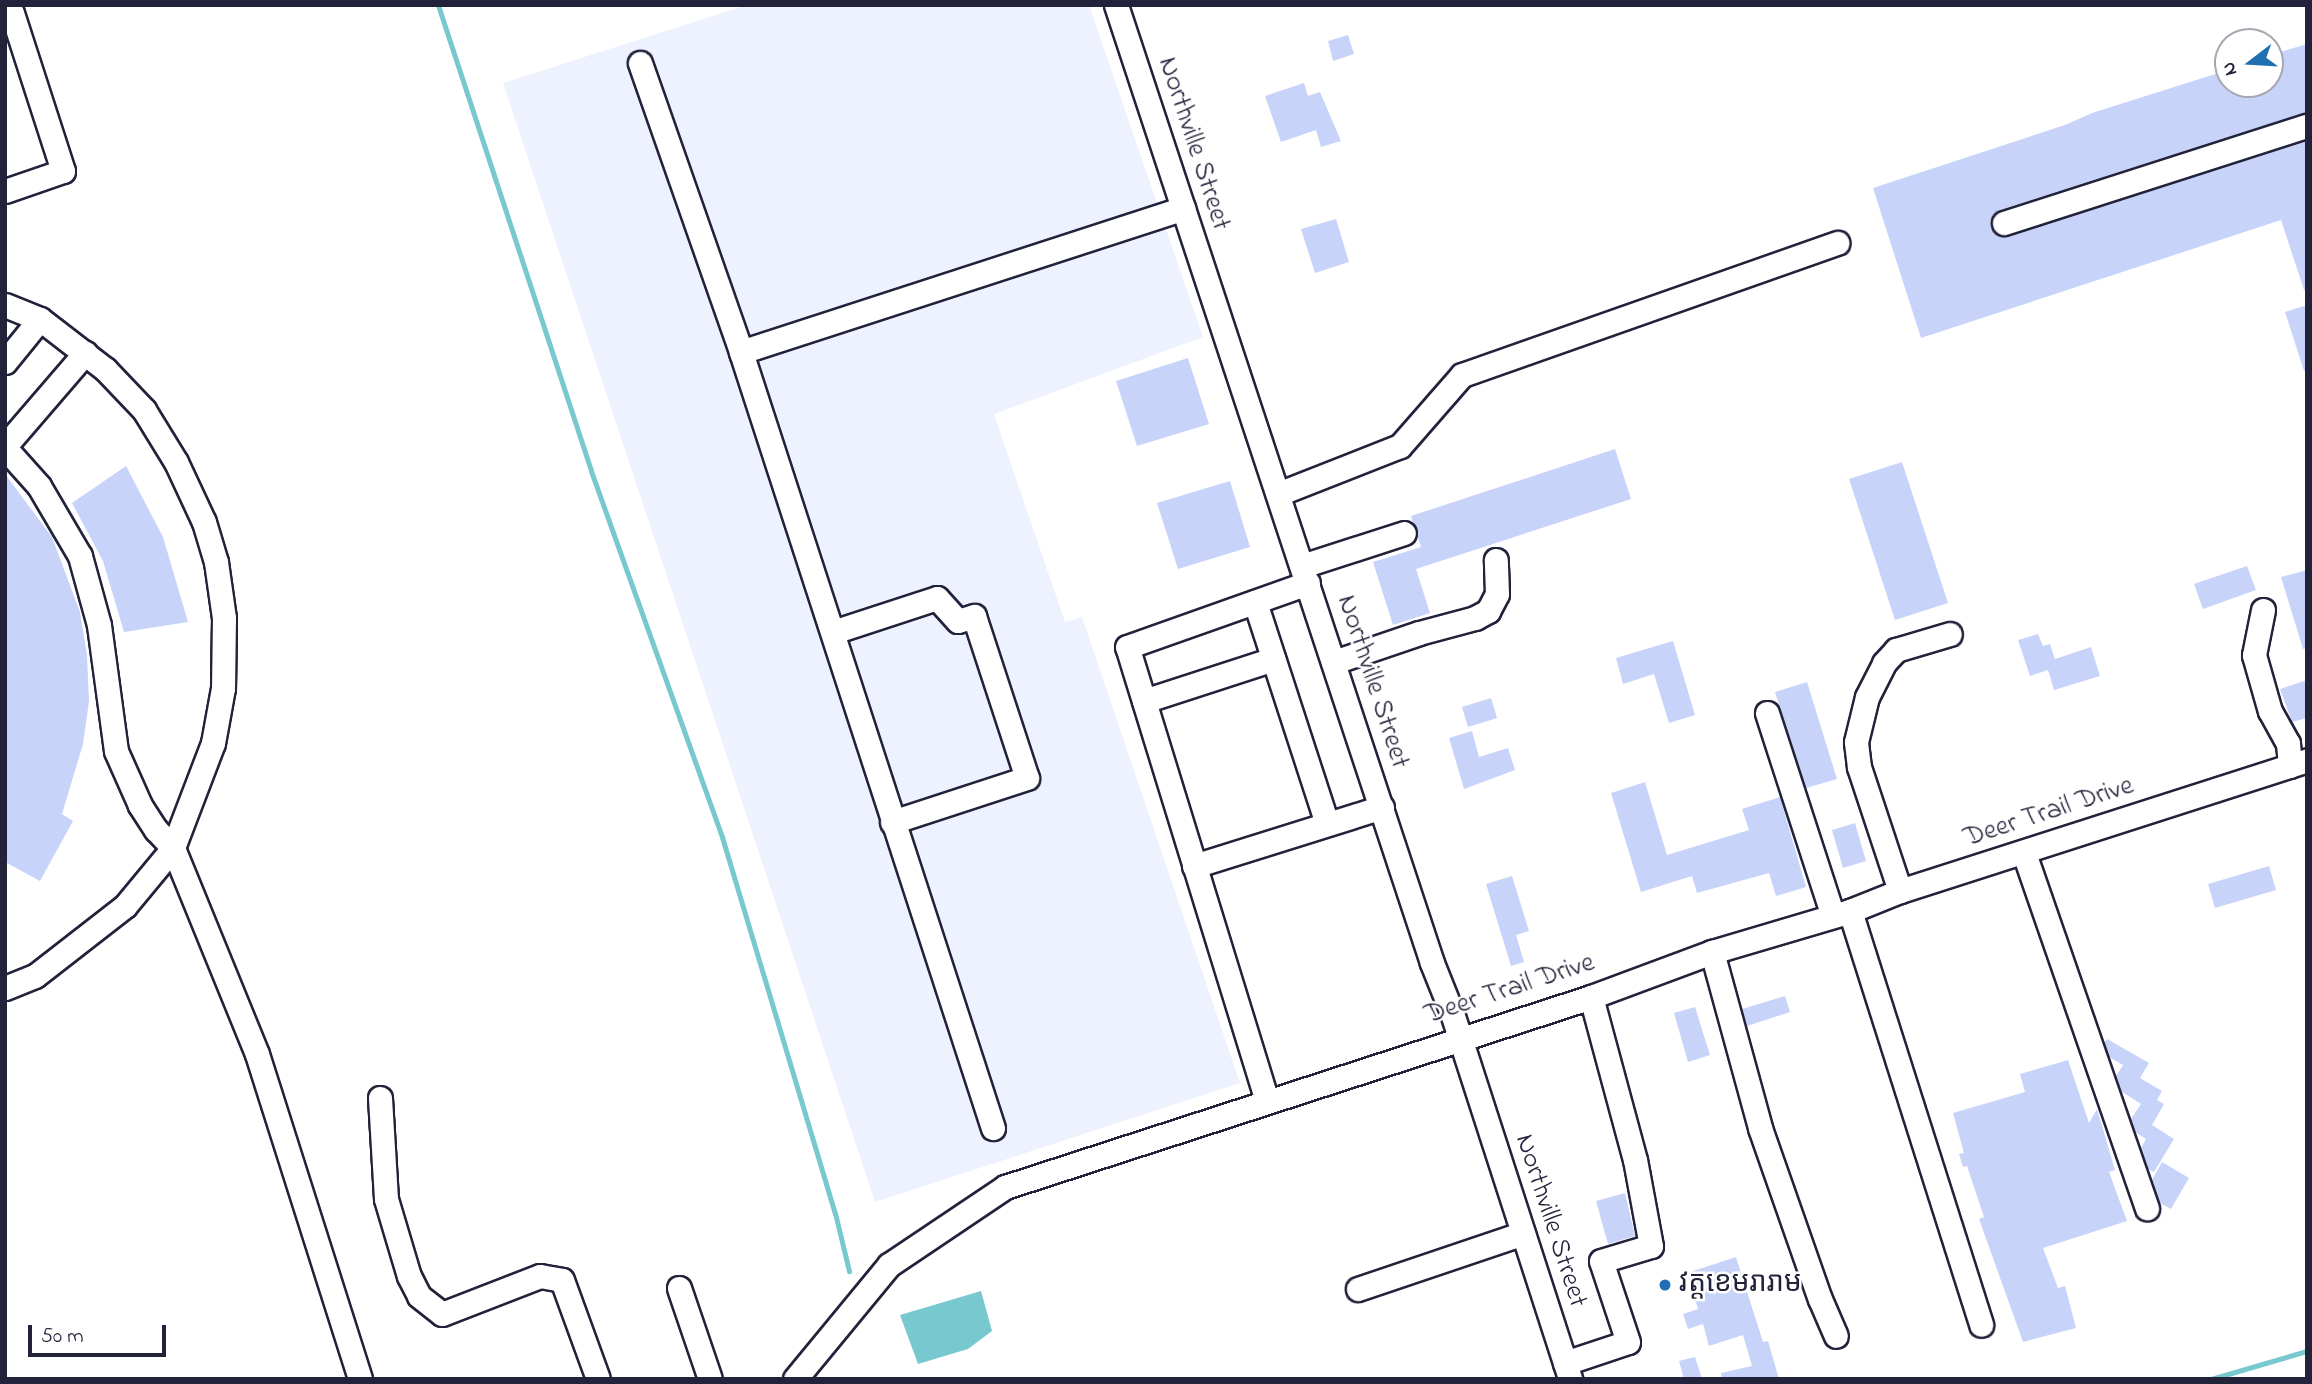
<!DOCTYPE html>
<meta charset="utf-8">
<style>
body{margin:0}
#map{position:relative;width:2312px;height:1384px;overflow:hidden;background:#fff;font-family:"Indie Flower","Noto Sans Khmer",sans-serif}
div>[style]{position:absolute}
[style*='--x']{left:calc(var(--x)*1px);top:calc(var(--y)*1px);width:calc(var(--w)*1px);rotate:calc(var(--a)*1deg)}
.built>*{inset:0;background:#eef2fe}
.water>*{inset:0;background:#77c8cf}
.stream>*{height:5px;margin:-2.5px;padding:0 2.5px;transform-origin:2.5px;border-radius:2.5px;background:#77c8cf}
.building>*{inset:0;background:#c8d3fa}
.roads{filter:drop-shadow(2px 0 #22223b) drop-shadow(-2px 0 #22223b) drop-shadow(0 2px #22223b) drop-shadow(0 -2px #22223b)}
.minor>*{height:23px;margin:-11.5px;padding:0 11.5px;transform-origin:11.5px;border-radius:11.5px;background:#fff}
.dots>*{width:19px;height:19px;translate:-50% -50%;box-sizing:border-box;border:4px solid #fff;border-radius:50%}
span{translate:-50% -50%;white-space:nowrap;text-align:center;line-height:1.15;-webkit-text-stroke:5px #fff;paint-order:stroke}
.street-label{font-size:28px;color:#22223b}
.poi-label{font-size:28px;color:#22223b}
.left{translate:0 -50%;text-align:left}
.frame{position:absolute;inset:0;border:7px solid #22223b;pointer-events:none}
.north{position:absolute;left:2214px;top:28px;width:70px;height:70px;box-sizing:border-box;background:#fff;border:2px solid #a7a7b1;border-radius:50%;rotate:253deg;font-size:19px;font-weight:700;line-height:28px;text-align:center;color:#22223b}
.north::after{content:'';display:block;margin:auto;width:24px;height:32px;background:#1f6fb2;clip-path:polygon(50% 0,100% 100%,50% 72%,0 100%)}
.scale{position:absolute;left:28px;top:1325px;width:138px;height:32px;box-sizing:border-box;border:4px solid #22223b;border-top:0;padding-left:9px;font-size:21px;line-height:24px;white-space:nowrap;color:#22223b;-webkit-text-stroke:5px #fff;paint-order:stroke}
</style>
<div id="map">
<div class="built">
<i style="clip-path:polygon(747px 5px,1089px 5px,1203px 337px,994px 414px,1065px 622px,1082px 617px,1240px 1083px,875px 1202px,503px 83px)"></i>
</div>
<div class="water">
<i style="clip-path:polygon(981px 1291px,992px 1331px,968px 1349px,918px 1364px,900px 1315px)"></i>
</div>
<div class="stream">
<i style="--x:438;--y:5;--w:490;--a:71.8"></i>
<i style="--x:591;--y:471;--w:389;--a:70.3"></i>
<i style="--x:722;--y:837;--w:393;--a:73.3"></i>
<i style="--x:835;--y:1213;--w:60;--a:76.4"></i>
<i style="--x:2211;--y:1379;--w:100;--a:-16.3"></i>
</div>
<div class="building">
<i style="clip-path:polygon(1348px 35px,1354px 54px,1333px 61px,1328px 41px)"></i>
<i style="clip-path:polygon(2307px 44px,2307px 112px,2000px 210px,1990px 221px,1995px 234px,2008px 236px,2307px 141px,2307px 290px,2304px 290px,2281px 220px,1921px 338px,1873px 188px,2065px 125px,2092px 113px,2228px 70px,2228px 84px,2270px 84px,2270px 55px)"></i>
<i style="clip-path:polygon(1304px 83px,1308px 96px,1320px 92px,1341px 141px,1321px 147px,1316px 130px,1281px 142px,1265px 96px)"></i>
<i style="clip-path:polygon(1336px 219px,1349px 262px,1315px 273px,1301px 229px)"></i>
<i style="clip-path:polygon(2307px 305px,2307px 371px,2304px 371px,2285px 312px)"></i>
<i style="clip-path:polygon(1188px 358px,1209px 424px,1137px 446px,1116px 381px)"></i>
<i style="clip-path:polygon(1615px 449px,1631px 499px,1416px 569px,1430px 613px,1393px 625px,1373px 562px,1421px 547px,1411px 516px)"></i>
<i style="clip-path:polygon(1902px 462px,1948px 603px,1895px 620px,1849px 479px)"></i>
<i style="clip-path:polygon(126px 466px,163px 537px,188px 622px,124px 632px,103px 561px,72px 503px)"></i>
<i style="clip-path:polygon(5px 474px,52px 537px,80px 612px,87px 655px,89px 701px,83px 744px,62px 814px,73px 821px,40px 881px,5px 862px)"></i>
<i style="clip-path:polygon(1230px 481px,1250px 547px,1178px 569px,1157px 503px)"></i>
<i style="clip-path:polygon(2247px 566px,2256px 590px,2203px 609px,2194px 584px)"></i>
<i style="clip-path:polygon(2307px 570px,2307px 648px,2303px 649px,2281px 577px)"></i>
<i style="clip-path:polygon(2038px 634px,2043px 646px,2050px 644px,2055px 659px,2091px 647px,2100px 676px,2054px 690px,2048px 670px,2030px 676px,2018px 640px)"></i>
<i style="clip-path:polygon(1673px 641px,1695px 715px,1669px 723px,1654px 674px,1623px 684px,1616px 658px)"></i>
<i style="clip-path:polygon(2307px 680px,2307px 718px,2292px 722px,2280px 689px)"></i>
<i style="clip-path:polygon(1807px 682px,1837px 779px,1806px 788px,1775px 692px)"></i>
<i style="clip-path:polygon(1491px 698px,1497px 718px,1468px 727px,1462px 707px)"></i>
<i style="clip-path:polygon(1472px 731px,1479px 757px,1508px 748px,1515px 770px,1464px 789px,1449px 738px)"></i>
<i style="clip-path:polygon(1645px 782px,1667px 855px,1749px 830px,1742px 809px,1780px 797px,1806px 887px,1776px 896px,1769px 873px,1697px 893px,1692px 876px,1641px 892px,1611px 793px)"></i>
<i style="clip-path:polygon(1855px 823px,1866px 861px,1843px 868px,1832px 830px)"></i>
<i style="clip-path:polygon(2269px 866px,2276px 890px,2215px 908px,2208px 884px)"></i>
<i style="clip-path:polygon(1512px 876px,1529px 931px,1516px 935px,1524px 962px,1511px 966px,1486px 884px)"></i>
<i style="clip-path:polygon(1785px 996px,1790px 1012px,1747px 1026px,1742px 1009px)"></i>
<i style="clip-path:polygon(1695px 1007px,1710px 1055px,1688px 1062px,1674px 1013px)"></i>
<i style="clip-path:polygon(2107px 1039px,2149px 1063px,2140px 1078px,2162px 1091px,2157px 1100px,2164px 1104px,2152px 1125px,2174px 1139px,2154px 1172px,2148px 1169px,2141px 1148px,2146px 1139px,2135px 1132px,2131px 1119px,2141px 1104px,2122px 1092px,2116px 1076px,2123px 1065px,2109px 1057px,2104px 1043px)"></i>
<i style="clip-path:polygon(2068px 1060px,2089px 1123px,2097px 1109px,2115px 1170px,2109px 1172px,2127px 1221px,2043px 1248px,2058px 1288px,2065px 1286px,2076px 1328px,2023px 1342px,1979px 1219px,1984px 1217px,1967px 1166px,1963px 1167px,1959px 1154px,1964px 1153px,1953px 1113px,2025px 1092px,2020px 1074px)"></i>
<i style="clip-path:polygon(2162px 1162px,2189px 1178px,2171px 1209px,2160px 1203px,2152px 1180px)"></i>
<i style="clip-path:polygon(1625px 1193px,1635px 1236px,1608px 1244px,1596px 1201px)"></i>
<i style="clip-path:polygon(1736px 1257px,1763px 1342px,1768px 1341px,1779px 1379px,1722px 1379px,1721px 1373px,1752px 1366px,1743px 1335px,1709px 1346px,1703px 1324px,1688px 1329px,1683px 1314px,1698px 1309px,1687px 1273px)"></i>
<i style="clip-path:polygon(1695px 1357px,1702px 1379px,1684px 1379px,1679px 1361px)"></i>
</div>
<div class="roads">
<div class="minor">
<i style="--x:1116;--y:5;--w:1009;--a:71.74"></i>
<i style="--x:1432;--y:963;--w:54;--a:68.2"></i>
<i style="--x:1452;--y:1013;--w:385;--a:72.1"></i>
<i style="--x:5;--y:15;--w:7;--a:-16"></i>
<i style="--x:12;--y:13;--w:166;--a:72.1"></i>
<i style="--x:63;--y:171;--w:61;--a:161"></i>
<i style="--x:640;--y:63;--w:306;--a:70.7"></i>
<i style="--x:741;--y:352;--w:816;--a:72.01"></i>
<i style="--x:2004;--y:223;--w:318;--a:-17.8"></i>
<i style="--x:5;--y:305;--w:38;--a:22"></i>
<i style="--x:40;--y:319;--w:82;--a:37.6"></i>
<i style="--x:105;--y:369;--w:57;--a:46.4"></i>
<i style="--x:144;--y:410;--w:61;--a:58.4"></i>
<i style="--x:176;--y:462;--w:66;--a:65"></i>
<i style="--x:204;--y:522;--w:42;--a:73.3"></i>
<i style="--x:216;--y:562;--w:57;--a:81.9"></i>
<i style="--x:224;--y:618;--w:70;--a:90.8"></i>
<i style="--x:223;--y:688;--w:56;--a:100.3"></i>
<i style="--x:213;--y:743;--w:112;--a:110.9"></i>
<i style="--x:173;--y:848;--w:25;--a:-133"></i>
<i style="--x:156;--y:830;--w:30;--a:-123"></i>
<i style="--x:140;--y:805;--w:59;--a:-114"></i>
<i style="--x:116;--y:751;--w:127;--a:-97.7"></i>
<i style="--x:99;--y:625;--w:72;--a:-105.4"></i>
<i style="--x:80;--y:556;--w:81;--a:-120.4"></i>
<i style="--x:39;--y:486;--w:51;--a:-131.8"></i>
<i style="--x:741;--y:352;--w:465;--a:-18"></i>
<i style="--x:5;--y:362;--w:55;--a:-50.9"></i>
<i style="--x:5;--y:446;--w:123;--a:-49.3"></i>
<i style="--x:1278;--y:494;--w:131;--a:-21.5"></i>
<i style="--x:1400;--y:446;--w:94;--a:-48.9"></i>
<i style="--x:1462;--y:375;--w:398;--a:-19.4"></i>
<i style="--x:1302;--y:566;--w:107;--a:-17.9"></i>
<i style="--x:1255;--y:602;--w:233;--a:72"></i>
<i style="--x:2263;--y:610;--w:46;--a:101.3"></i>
<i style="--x:2254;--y:655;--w:58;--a:74.1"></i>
<i style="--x:2270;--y:711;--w:37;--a:61"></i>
<i style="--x:2288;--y:743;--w:23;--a:85"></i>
<i style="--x:833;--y:632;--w:109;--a:-18.1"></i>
<i style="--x:937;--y:598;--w:31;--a:48"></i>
<i style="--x:958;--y:621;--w:17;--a:-17"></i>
<i style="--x:974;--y:616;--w:170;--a:71.9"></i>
<i style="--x:1027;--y:778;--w:142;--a:161.9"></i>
<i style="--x:1334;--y:662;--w:90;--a:-18.8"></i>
<i style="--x:1419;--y:633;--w:58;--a:-15"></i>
<i style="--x:1475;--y:618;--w:15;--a:-28"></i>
<i style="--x:1488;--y:611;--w:19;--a:-62"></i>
<i style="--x:1497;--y:594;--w:34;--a:-92"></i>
<i style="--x:1144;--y:701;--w:136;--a:-18"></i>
<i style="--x:1767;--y:713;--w:213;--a:72"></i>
<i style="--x:2024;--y:853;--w:376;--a:70.9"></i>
<i style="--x:1194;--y:866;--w:197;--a:-17.4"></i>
<i style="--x:1900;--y:891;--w:131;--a:-108.3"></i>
<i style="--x:1859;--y:767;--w:25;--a:-97"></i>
<i style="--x:1856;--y:742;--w:46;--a:-76.3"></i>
<i style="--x:1867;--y:697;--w:38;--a:-63"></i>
<i style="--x:1884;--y:663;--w:18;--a:-47"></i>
<i style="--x:1896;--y:650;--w:56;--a:-16.5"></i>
<i style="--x:1850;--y:911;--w:434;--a:72.4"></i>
<i style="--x:1712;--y:952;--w:182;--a:74.7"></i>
<i style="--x:1760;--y:1128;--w:181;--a:70.7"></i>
<i style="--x:1820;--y:1299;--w:40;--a:66.6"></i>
<i style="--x:5;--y:988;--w:32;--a:-22"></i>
<i style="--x:35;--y:976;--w:114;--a:-37.9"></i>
<i style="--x:125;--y:906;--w:75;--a:-50.4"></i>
<i style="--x:173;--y:848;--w:222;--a:67.8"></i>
<i style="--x:257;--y:1054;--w:341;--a:72.4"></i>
<i style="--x:380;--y:1098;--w:101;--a:86.6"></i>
<i style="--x:386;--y:1199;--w:80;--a:73.4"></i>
<i style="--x:409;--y:1276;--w:22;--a:63"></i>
<i style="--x:419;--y:1296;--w:29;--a:38"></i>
<i style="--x:442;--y:1314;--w:105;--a:-21.2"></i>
<i style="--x:540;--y:1276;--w:22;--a:10"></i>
<i style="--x:562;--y:1280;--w:105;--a:70"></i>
<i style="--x:1267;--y:1101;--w:475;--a:-107.1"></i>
<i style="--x:1127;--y:647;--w:192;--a:-19.5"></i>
<i style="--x:679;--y:1288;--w:96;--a:71.2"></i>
<i style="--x:1358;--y:1289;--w:174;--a:-18.7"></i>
<i style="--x:1565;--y:1363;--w:66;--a:-18.4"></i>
<i style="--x:1628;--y:1342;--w:85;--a:-108.4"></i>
<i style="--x:1601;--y:1261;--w:52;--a:-16.7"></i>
<i style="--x:1651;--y:1246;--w:87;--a:-100.5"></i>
<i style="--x:1635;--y:1160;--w:169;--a:-105.1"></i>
<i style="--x:795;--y:1379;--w:148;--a:-50.5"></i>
<i style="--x:889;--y:1265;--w:140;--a:-33.9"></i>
<i style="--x:1005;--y:1187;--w:616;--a:-17.96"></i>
<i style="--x:1591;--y:997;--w:129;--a:-20.4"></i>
<i style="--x:1712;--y:952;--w:144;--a:-16.5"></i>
<i style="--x:1850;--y:911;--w:54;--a:-21.8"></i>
<i style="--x:1900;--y:891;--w:428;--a:-17.8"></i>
</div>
</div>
<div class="dots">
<i style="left:1665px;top:1285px;background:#1f6fb2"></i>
</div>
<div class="street-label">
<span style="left:1193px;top:144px;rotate:72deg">Northville Street</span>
<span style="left:1372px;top:682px;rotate:72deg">Northville Street</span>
<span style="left:2049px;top:813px;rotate:-18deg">Deer Trail Drive</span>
<span style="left:1510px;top:990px;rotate:-18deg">Deer Trail Drive</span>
<span style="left:1550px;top:1221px;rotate:72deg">Northville Street</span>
</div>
<div class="poi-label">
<span class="left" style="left:1679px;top:1285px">វត្តខេមរារាម</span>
</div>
<div class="frame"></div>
<div class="north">N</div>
<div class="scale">50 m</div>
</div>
